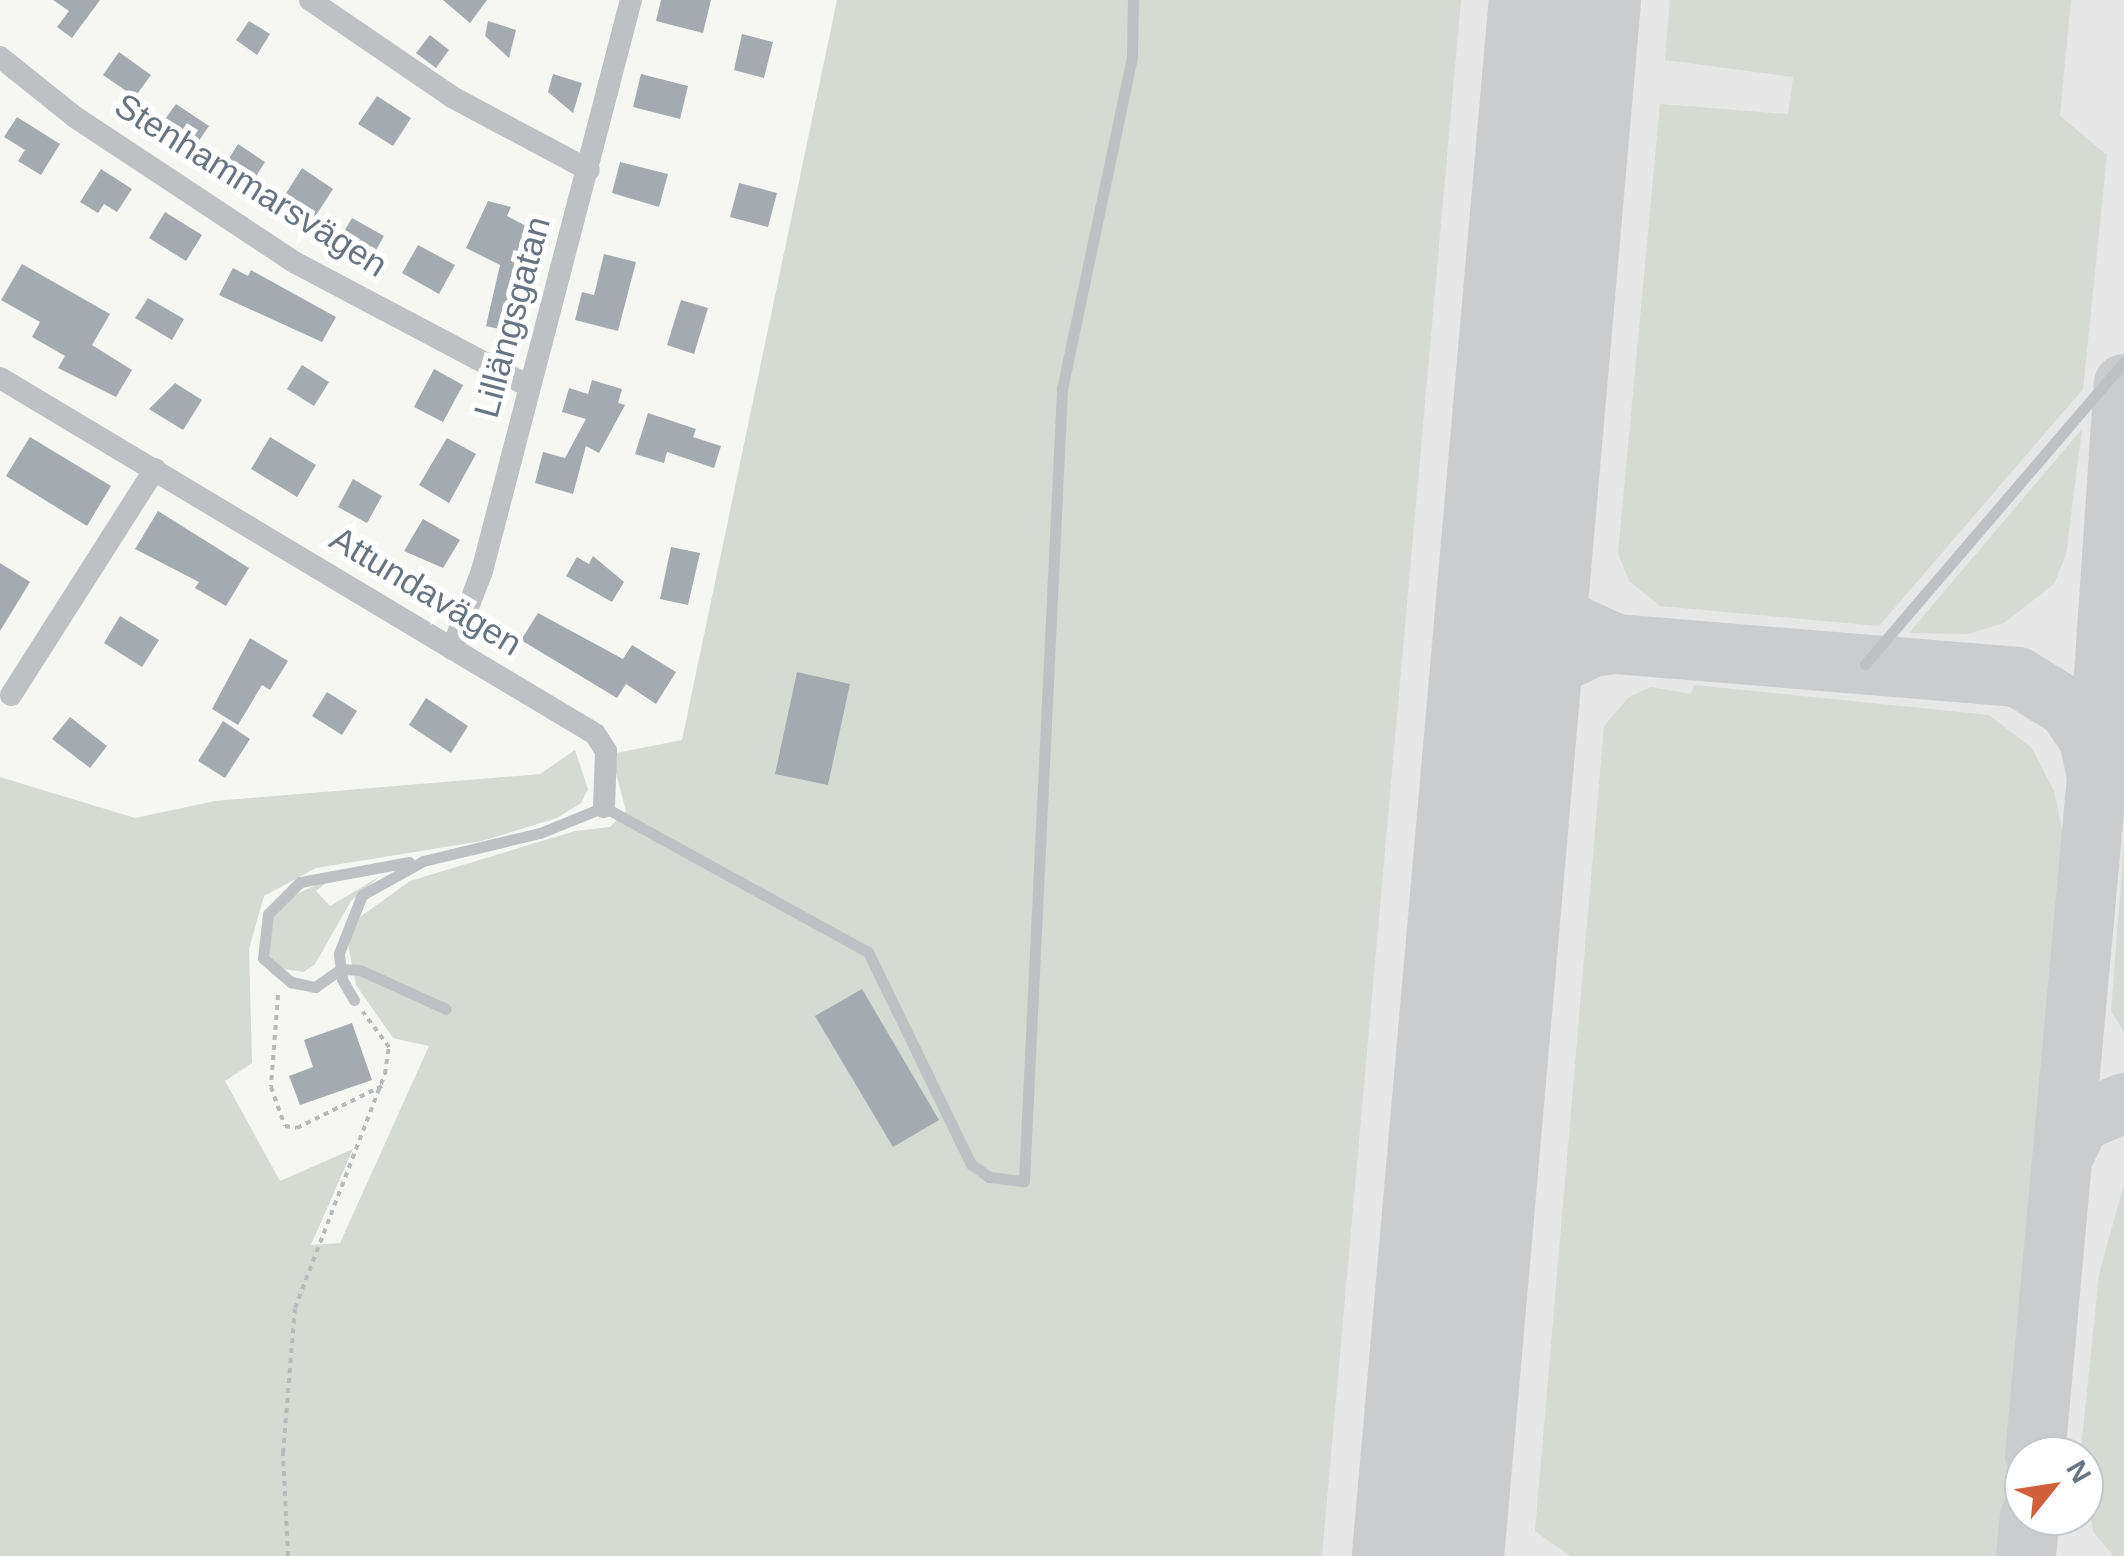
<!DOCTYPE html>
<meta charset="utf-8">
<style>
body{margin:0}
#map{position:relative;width:2124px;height:1556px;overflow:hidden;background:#f6f6f3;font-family:Helvetica,sans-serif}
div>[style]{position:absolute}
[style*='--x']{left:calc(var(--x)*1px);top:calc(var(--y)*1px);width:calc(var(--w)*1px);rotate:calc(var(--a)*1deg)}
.built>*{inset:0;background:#e6e7e6}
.green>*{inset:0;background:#d5dad3}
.taxiway>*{height:60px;margin:-30px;padding:0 30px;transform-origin:30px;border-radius:30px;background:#caccce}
.runway>*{height:152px;margin:-76px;padding:0 76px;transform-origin:76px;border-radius:76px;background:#caccce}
.building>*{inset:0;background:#a4abb0}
.path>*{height:4px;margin-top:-2px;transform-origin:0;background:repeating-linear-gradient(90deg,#b7babc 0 5px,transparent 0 10px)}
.lane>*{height:11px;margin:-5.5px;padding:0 5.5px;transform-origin:5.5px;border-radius:5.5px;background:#bdc1c4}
.street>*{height:22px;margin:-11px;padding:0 11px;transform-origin:11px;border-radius:11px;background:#bdc1c4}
span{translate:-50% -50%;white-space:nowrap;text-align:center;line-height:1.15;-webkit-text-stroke:10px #fff;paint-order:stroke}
.street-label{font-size:35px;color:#687580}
.north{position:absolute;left:2004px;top:1436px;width:100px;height:100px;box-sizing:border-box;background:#fff;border:2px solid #c3c8cc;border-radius:50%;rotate:60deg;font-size:28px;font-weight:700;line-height:40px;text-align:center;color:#687580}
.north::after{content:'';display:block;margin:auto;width:35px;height:45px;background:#cf603a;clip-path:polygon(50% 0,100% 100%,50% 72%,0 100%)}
</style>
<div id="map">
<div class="built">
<i style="clip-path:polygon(evenodd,1063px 0,2124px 0,2124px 1556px,954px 1556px,1063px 0,2024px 1456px,2084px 1456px,2084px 1516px,2024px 1516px,2024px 1456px)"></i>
</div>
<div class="green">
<i style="clip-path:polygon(837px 0,1461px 0,1322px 1556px,0 1556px,0 777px,135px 818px,215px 801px,540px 774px,575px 750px,588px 789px,581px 803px,557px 818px,482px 841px,316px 868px,264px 896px,249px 949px,252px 1063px,225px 1081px,280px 1181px,353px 1149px,311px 1245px,340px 1243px,429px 1046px,393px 1038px,356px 985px,348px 944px,360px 917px,410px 881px,575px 831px,610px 827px,626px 811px,611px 754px,682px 740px)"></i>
<i style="clip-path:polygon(1670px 0,2071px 0,2060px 116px,2107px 155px,2083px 389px,1879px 626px,1660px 606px,1629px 581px,1618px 553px,1660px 104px,1788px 114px,1793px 77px,1665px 60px)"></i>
<i style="clip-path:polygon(2082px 429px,2066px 555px,2054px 584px,2004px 623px,1968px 634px,1909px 633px)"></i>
<i style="clip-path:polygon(1694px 685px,1989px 715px,2032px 748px,2054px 791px,2065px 844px,2002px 1556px,1570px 1556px,1535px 1531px,1604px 726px,1629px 697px,1651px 687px,1691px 694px)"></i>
<i style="clip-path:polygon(2124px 844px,2124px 1032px,2111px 1011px)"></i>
<i style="clip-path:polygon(379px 877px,351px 901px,315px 964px,304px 972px,278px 968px,268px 953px,269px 934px,274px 917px,292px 896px,332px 878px,316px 891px,330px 906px)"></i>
<i style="clip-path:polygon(2124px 1184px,2124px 1556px,2114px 1556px,2093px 1532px,2081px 1449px,2099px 1274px)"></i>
</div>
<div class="taxiway">
<i style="--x:1519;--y:525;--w:35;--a:78"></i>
<i style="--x:1526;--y:559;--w:52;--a:62.4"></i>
<i style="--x:1550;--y:605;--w:29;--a:41"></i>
<i style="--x:1572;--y:624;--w:48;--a:24.4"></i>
<i style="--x:1500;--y:742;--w:66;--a:-61.1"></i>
<i style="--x:1532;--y:684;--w:23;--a:-43"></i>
<i style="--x:1549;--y:668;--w:48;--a:-26"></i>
<i style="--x:1592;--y:647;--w:24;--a:-7"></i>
<i style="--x:1616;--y:644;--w:403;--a:4.7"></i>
<i style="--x:2018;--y:677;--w:59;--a:31.8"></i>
<i style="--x:2068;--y:708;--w:37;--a:56"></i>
<i style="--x:2089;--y:739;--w:33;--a:78"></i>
<i style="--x:2064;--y:1155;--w:37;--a:-64"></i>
<i style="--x:2080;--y:1122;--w:48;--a:-23.4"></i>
<i style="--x:2035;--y:1456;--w:682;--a:-84.78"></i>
<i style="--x:2097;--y:777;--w:394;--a:-86.1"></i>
<i style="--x:2026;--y:1556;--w:40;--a:-84.3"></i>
</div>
<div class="runway">
<i style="--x:1428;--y:1556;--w:1562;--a:-84.97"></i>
</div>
<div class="building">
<i style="clip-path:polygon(53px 0,100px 0,72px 38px,57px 27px,69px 11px)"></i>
<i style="clip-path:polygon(443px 0,487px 0,470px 23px)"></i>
<i style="clip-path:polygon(661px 0,711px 0,703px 33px,656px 21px)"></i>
<i style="clip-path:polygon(249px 21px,270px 34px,257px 55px,236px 40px)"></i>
<i style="clip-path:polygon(488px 21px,516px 30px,509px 58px,485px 36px)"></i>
<i style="clip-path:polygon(742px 34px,773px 42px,764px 78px,734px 70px)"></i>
<i style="clip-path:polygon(430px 35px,449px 50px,436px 68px,416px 53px)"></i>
<i style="clip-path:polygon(119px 52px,151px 75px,135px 97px,103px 75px)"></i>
<i style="clip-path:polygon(553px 74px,582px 83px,573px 113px,548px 92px)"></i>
<i style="clip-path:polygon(641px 74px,688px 86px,680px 119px,633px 107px)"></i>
<i style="clip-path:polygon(377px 96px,411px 118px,393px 146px,358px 124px)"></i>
<i style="clip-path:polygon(176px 104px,209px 126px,194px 148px,161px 125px)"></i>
<i style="clip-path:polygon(17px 117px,60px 144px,41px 175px,18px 161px,25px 150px,4px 137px)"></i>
<i style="clip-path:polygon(238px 144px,265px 162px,250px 186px,223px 168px)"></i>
<i style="clip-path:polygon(620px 162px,668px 174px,659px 207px,612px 193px)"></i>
<i style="clip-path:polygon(302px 168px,333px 189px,311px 223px,280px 203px)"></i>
<i style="clip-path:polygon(101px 169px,132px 189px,117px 212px,104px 204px,98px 213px,80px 202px)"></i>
<i style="clip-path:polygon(739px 183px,777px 193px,768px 227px,730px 217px)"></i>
<i style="clip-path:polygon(488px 201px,511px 207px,507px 216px,543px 235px,519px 278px,528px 281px,516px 333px,486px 326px,500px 265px,466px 248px)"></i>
<i style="clip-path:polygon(165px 212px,202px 235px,186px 261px,149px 238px)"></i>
<i style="clip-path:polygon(352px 218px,384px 236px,371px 259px,339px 240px)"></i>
<i style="clip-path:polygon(418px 245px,455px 265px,439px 294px,402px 273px)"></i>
<i style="clip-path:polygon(604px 254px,636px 262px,618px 331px,575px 320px,582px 292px,594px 295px)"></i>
<i style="clip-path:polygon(22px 264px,110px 314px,92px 345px,132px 370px,116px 397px,58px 368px,65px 356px,32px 337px,40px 322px,1px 300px)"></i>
<i style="clip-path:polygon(233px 268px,248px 276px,251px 270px,336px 317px,322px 342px,219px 295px)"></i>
<i style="clip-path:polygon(148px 298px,184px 319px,172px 340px,135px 318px)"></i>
<i style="clip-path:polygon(681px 300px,708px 308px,694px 354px,667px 345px)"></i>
<i style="clip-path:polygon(302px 365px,329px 382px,314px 406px,287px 389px)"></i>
<i style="clip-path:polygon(434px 369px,463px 385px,443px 422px,414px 407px)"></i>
<i style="clip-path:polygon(592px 380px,622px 389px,618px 403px,625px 405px,599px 453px,586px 446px,573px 494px,535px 483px,543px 452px,565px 458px,586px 419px,562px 412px,569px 388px,588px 394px)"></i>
<i style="clip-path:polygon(175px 383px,202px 400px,183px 430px,149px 409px)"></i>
<i style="clip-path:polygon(648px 413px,696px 429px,693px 437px,721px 446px,714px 468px,667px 452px,664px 463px,635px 454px)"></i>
<i style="clip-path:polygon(30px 437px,111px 486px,87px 526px,6px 476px)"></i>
<i style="clip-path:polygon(270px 437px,316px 465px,297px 497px,251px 469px)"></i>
<i style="clip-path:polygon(447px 438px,476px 454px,449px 503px,419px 485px)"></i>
<i style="clip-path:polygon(353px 479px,382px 496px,367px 523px,338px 507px)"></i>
<i style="clip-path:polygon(158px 511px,249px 568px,226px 606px,195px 588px,199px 582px,135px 549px)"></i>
<i style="clip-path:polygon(423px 519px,460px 540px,443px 568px,404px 551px)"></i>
<i style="clip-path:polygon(671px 547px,700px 553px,688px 605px,660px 599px)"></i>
<i style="clip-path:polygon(593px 556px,624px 582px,612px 602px,566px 576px,577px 557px,589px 564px)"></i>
<i style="clip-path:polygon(0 563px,30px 582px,0 631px)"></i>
<i style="clip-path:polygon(538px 613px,623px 659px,632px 645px,676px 672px,656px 704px,626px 684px,617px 698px,521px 640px)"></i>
<i style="clip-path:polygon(120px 616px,159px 640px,142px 667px,104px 643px)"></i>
<i style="clip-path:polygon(250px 638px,288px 661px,270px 690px,262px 685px,238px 725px,212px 709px)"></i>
<i style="clip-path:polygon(797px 672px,850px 684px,828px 785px,775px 774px)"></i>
<i style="clip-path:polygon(327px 692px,357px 711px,342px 735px,312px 716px)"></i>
<i style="clip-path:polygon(426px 698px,468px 726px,451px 753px,409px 725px)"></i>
<i style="clip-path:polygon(70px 717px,107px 746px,90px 768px,52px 739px)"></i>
<i style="clip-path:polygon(223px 721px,250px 739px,225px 778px,198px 761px)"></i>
<i style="clip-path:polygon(862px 989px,939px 1120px,893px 1147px,815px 1016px)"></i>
<i style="clip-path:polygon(352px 1023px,372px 1080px,300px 1105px,289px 1076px,313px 1067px,304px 1040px)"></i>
</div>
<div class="path">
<i style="--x:278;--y:995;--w:92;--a:94.4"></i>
<i style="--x:271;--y:1087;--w:41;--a:70.3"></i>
<i style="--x:285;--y:1126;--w:12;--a:9"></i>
<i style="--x:297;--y:1128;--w:95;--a:-26.3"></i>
<i style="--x:288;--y:1556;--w:103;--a:-92.8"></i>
<i style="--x:283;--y:1453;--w:145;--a:-85.3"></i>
<i style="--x:295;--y:1308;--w:251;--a:-69"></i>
<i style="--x:385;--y:1074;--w:27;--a:-82"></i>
<i style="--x:389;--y:1047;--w:44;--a:-126.6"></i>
</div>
<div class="lane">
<i style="--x:1865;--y:664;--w:398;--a:-49.4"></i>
<i style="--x:409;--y:862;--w:111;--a:169.6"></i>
<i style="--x:300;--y:882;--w:45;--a:135"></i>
<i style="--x:268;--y:914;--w:44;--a:96.5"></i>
<i style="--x:263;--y:958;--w:37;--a:41"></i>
<i style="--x:291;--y:982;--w:25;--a:12"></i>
<i style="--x:315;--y:987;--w:32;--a:-35"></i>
<i style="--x:341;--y:969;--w:19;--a:3"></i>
<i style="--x:360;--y:970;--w:94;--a:24.4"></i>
<i style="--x:354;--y:1000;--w:24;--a:-120"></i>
<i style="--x:342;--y:979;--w:26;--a:-97"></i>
<i style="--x:339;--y:953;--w:62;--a:-68.4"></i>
<i style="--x:362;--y:895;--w:70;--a:-29.1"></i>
<i style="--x:423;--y:861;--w:120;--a:-13.5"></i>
<i style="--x:540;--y:833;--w:69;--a:-22.1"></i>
<i style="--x:604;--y:807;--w:301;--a:28.8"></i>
<i style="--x:868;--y:952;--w:236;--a:64.1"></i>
<i style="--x:971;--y:1164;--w:22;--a:36"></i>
<i style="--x:989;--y:1177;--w:35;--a:7"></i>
<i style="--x:1024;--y:1181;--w:793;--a:-87.25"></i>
<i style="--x:1062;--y:389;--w:340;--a:-78.1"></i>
<i style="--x:1132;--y:56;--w:56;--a:-89"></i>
</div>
<div class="street">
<i style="--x:310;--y:0;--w:172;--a:34.3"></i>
<i style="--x:452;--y:97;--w:155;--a:28.1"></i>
<i style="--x:0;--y:57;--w:96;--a:38.7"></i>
<i style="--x:75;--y:117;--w:265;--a:33.5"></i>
<i style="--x:296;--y:263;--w:263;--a:27.9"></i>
<i style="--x:0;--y:378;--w:693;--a:30.89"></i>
<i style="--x:595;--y:734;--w:20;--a:57"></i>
<i style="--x:606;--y:751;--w:56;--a:92"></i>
<i style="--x:452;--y:649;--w:84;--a:-69"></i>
<i style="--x:482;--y:571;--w:590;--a:-75.38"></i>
<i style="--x:11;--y:695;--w:268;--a:-57.5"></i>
</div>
<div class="street-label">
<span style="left:251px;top:185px;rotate:32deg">Stenhammarsvägen</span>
<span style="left:512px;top:317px;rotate:-75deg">Lillängsgatan</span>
<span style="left:426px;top:591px;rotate:31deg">Attundavägen</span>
</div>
<div class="north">N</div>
</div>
